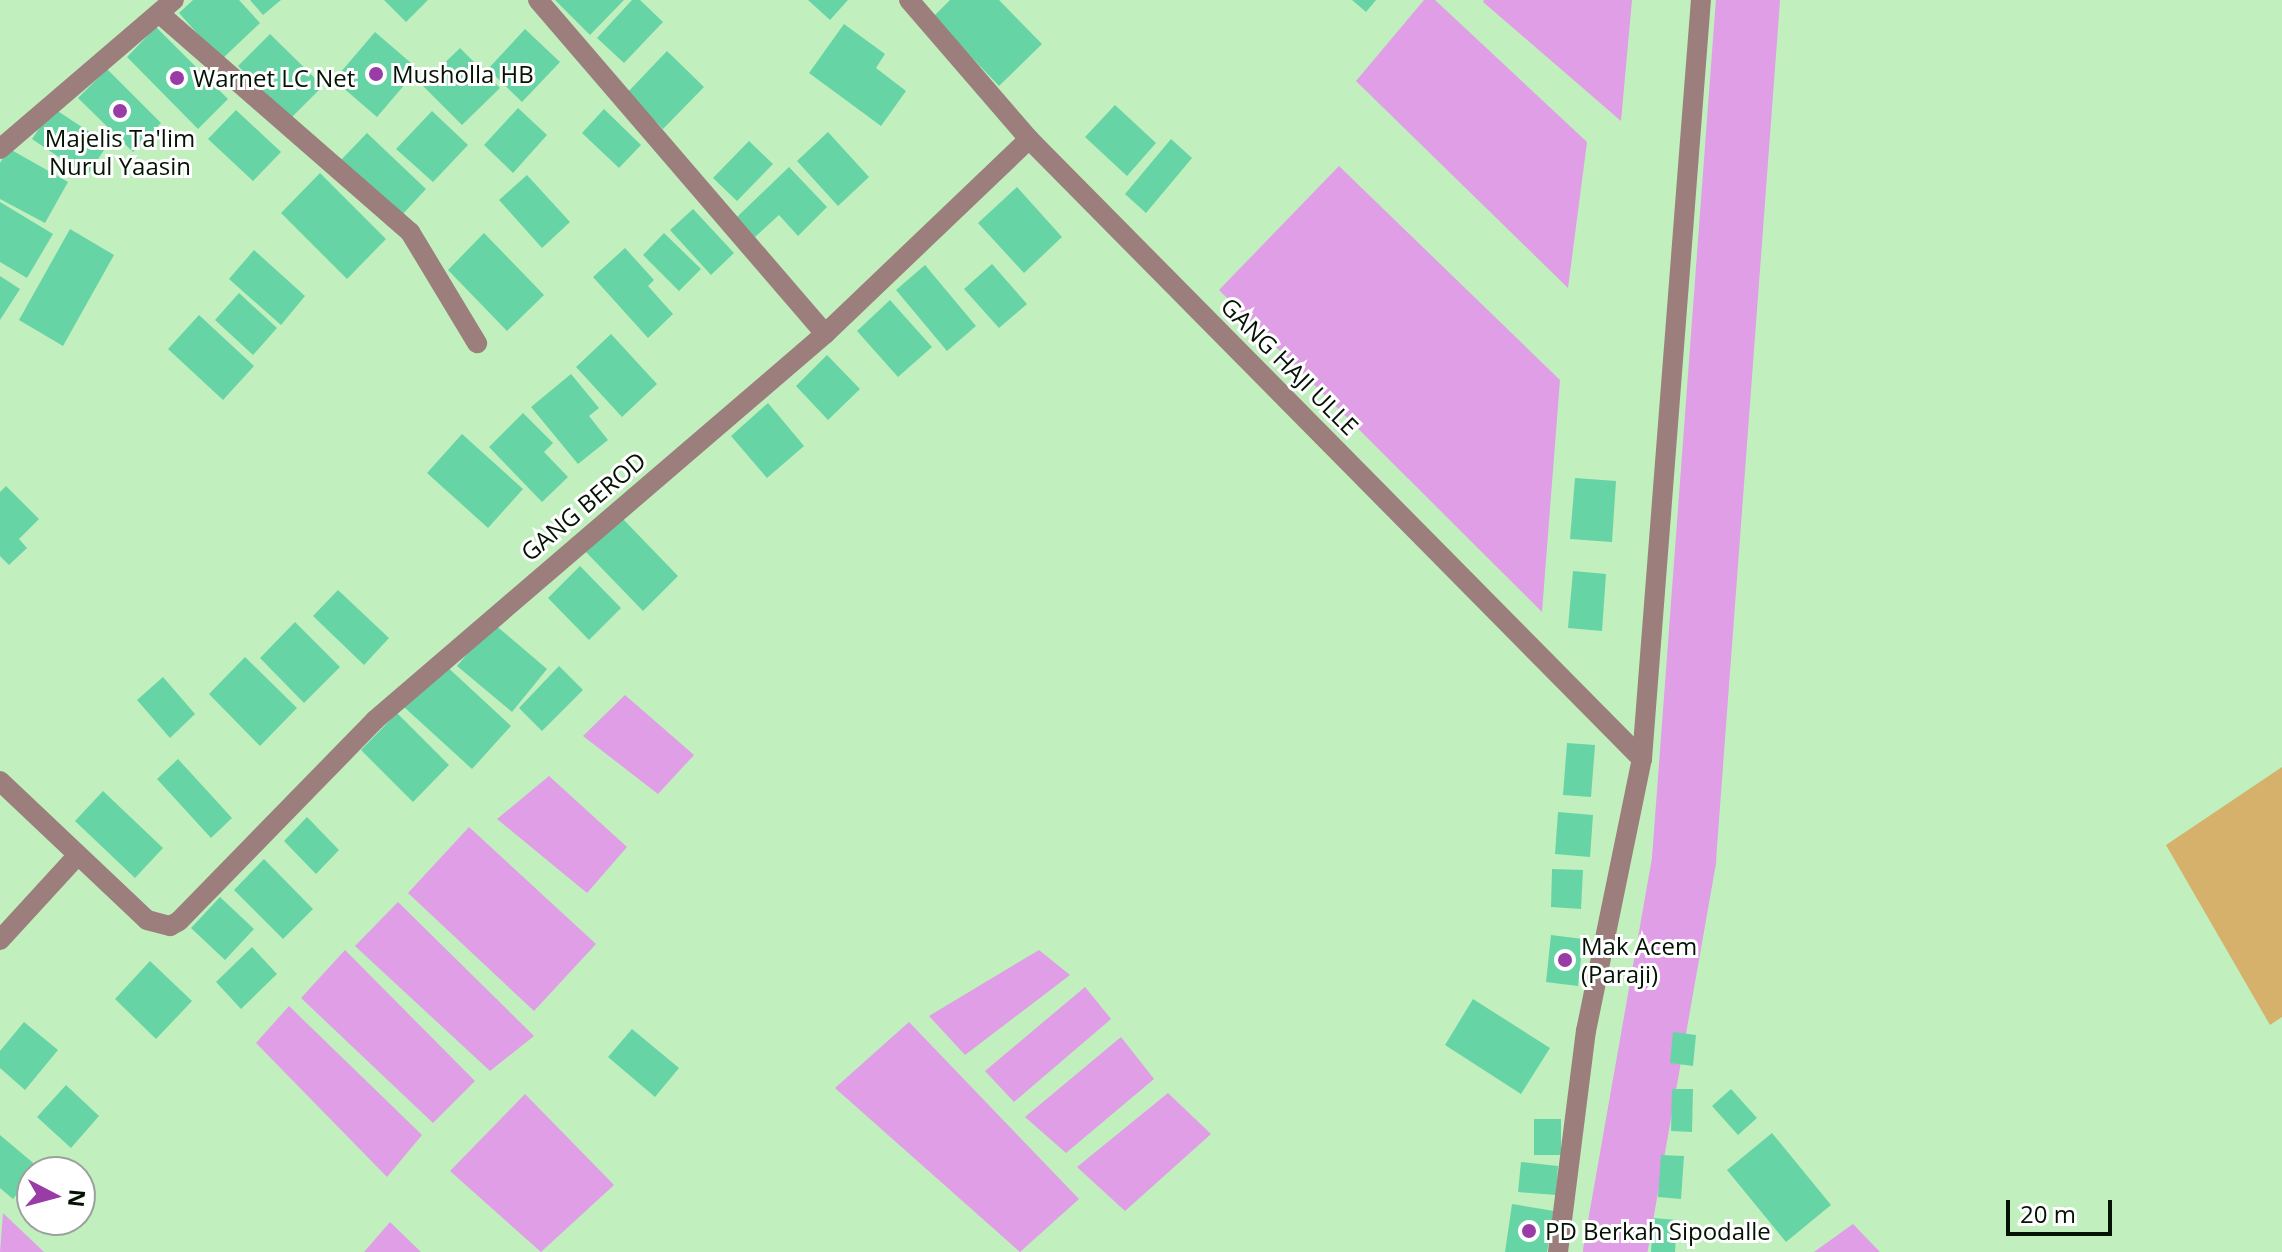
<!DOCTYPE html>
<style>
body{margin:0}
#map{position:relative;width:2282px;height:1252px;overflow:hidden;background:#c1f0be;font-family:"Open Sans",sans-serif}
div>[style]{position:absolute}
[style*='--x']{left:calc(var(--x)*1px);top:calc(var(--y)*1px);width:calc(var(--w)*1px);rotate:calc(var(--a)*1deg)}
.green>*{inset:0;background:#d5b16b}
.water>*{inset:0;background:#df9ee6}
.river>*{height:64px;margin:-32px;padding:0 32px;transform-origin:32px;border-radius:32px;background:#df9ee6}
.building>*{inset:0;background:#67d4a5}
.minor>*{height:20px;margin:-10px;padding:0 10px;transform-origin:10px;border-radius:10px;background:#9c7e7c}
.tertiary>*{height:20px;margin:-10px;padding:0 10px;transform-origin:10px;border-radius:10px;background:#9c7e7c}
.dots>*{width:22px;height:22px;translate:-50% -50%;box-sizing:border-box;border:4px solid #fff;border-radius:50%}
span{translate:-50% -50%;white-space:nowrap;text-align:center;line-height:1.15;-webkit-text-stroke:6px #fff;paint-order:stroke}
.poi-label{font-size:24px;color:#041304}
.left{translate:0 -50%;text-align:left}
.street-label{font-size:24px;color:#041304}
.north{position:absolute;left:16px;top:1156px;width:80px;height:80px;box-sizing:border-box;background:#fff;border:2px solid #9ba19b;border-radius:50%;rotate:96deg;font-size:22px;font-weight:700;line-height:32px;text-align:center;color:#041304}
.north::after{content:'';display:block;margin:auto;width:28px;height:36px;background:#9a3ca5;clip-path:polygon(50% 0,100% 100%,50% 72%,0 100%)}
.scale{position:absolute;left:2006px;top:1200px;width:106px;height:36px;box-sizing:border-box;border:4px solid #041304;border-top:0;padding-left:10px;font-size:24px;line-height:28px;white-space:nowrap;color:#041304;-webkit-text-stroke:6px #fff;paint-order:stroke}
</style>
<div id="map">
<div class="green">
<i style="clip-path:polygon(2282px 767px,2282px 1017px,2270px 1025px,2166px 845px)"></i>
</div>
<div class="water">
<i style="clip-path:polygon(1424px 0,1435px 0,1587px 142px,1568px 288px,1356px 81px)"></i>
<i style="clip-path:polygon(1484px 0,1632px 0,1621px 121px,1483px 2px)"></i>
<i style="clip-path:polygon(1339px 166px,1560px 380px,1542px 612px,1219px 290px)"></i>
<i style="clip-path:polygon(625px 695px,694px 755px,658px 794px,583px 736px)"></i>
<i style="clip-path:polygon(549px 776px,627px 847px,587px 893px,497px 819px)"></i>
<i style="clip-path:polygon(469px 827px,596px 944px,534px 1011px,408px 893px)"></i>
<i style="clip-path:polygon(398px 902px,534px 1036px,490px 1071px,355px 946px)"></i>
<i style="clip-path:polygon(345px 950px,475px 1081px,433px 1123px,301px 998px)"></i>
<i style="clip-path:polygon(1039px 950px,1070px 975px,965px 1055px,929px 1016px)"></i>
<i style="clip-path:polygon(1085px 987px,1111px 1019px,1014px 1102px,985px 1071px)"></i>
<i style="clip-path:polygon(289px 1006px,422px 1135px,387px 1177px,256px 1043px)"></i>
<i style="clip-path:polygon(909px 1022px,1079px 1199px,1020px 1252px,835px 1088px)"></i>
<i style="clip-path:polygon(1121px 1037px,1154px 1079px,1066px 1153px,1025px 1117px)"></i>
<i style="clip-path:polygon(1168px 1093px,1211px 1134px,1125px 1211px,1077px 1167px)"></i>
<i style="clip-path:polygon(525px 1094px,614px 1185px,541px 1252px,450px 1171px)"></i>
<i style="clip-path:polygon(3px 1213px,44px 1252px,0 1252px)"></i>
<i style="clip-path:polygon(390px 1222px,421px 1252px,364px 1252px)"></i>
<i style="clip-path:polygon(1853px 1224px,1880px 1252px,1814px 1252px)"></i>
</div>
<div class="river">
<i style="--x:1615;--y:1252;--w:399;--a:-80"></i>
<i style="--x:1684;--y:859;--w:861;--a:-85.74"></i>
</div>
<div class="building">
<i style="clip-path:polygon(193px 0,239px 0,260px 23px,221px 60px,179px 13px)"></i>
<i style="clip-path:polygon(250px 0,281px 0,263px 15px)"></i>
<i style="clip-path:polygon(384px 0,428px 0,406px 22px)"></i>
<i style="clip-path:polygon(555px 0,624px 0,590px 35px)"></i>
<i style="clip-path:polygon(632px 0,640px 0,663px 22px,624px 63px,597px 38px)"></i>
<i style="clip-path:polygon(808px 0,848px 0,830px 20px)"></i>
<i style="clip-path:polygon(950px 0,999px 0,1042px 44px,999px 86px,933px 17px)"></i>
<i style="clip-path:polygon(1352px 0,1376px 0,1366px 12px)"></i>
<i style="clip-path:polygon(844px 24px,885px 54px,876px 68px,906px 91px,881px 126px,809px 73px)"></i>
<i style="clip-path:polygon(156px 27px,228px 99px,198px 129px,127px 57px)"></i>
<i style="clip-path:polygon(525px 29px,560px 62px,522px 102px,488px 69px)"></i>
<i style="clip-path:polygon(375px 32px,418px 69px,377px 117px,334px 80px)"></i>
<i style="clip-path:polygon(270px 34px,323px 86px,291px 118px,238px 66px)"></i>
<i style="clip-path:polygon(460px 48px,500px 88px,462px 125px,422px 85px)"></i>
<i style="clip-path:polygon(667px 51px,704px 87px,663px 129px,627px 93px)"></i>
<i style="clip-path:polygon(107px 69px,161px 123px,133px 152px,78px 98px)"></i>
<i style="clip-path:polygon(1115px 105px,1156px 143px,1127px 176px,1085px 137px)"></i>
<i style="clip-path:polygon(53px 108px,108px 144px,87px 176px,32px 139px)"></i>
<i style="clip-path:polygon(518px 108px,547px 135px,513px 173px,484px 145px)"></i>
<i style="clip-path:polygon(604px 109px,641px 145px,619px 168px,582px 133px)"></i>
<i style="clip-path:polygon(236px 110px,281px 152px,253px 181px,208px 139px)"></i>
<i style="clip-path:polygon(432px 111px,468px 145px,433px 182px,396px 149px)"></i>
<i style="clip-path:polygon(828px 132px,869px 177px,838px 206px,797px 161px)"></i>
<i style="clip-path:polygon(367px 133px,426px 189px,401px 216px,341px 160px)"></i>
<i style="clip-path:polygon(1171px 139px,1192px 158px,1146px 213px,1125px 194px)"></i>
<i style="clip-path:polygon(749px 141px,773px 164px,737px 201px,713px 178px)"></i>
<i style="clip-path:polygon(8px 148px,68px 182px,45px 223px,0 199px,0 163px)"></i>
<i style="clip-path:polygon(789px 167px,827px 207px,798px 236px,779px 215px,755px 237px,737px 217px)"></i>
<i style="clip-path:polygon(320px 173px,386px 239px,347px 279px,281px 213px)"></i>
<i style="clip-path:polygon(527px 175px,570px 222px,542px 248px,499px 200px)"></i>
<i style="clip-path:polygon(1017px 187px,1062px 237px,1024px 273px,978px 223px)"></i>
<i style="clip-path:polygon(0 202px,53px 234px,27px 278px,0 262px)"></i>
<i style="clip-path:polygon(693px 209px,734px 253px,711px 275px,670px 230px)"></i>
<i style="clip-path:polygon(70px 229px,114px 255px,63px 346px,19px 320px)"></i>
<i style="clip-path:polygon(484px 233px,544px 295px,507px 331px,448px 270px)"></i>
<i style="clip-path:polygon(664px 233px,701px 269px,679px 291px,643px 255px)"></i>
<i style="clip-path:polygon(625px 248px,654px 280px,648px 286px,673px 314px,648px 338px,593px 277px)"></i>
<i style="clip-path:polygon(254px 250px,305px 296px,281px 325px,229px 279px)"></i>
<i style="clip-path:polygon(992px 264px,1027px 304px,999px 328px,964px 289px)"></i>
<i style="clip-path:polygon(925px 265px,976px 326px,947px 351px,896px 290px)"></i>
<i style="clip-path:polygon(0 276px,20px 289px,0 320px)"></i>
<i style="clip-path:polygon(239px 293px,277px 328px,253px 355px,215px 320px)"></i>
<i style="clip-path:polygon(890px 300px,932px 347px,898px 377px,857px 331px)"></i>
<i style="clip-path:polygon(199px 315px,254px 366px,223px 400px,168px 349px)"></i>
<i style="clip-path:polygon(611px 334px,657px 384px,622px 417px,576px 367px)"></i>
<i style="clip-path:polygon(827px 355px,860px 389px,828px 420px,796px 386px)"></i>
<i style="clip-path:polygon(571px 374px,599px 408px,589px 416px,608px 440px,578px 464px,531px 407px)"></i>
<i style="clip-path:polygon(768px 403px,804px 446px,767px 478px,731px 436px)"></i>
<i style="clip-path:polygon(523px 413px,553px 443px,544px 452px,568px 477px,542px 502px,489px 447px)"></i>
<i style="clip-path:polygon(462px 434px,523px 489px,488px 528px,427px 473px)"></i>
<i style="clip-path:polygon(1575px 478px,1616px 481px,1612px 542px,1570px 539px)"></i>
<i style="clip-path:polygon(6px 486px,39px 519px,19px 539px,27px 548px,9px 565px,0 556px,0 492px)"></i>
<i style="clip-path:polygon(621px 517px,678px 576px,643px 611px,585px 551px)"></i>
<i style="clip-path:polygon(580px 566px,621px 608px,589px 640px,548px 598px)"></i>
<i style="clip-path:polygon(1573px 571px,1606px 574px,1602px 631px,1568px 628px)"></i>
<i style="clip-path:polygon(338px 590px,389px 638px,364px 665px,313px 616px)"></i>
<i style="clip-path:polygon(295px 622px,340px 667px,304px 703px,260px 658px)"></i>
<i style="clip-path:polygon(493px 623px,547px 669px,512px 712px,457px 666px)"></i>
<i style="clip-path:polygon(245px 657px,297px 708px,260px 746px,209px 694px)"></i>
<i style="clip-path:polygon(443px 663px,511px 726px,472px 769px,404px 707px)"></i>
<i style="clip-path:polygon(559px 666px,583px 690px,542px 731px,519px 708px)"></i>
<i style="clip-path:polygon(163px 677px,195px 714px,170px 738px,137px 700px)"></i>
<i style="clip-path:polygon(397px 713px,449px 765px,413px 802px,361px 750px)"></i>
<i style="clip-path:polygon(1567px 743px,1595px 745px,1591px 797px,1563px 795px)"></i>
<i style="clip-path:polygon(178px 759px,232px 818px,211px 838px,157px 779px)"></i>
<i style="clip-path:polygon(103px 791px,163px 848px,135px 878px,75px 821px)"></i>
<i style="clip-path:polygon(1558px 812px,1593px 815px,1590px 857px,1555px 854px)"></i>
<i style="clip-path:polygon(307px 817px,339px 850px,316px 874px,284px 841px)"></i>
<i style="clip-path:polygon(264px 859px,313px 909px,283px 939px,234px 890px)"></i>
<i style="clip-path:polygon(1552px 869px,1583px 870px,1581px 909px,1551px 907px)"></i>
<i style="clip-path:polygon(220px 897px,254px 929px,225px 960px,191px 928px)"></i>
<i style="clip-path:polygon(1551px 935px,1583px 939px,1578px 986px,1546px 982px)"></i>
<i style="clip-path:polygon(252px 947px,277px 974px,241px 1009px,216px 982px)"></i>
<i style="clip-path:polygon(150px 961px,192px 1001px,156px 1039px,115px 999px)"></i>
<i style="clip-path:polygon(1473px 999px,1550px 1048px,1521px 1094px,1445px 1045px)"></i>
<i style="clip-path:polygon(24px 1022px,58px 1050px,25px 1090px,0 1068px,0 1051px)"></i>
<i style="clip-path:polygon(632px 1029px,679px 1068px,655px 1097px,608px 1057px)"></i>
<i style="clip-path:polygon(1673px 1032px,1696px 1035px,1693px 1066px,1670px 1063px)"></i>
<i style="clip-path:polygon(66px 1085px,99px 1116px,71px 1148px,37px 1117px)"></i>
<i style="clip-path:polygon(1672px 1089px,1693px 1089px,1692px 1132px,1671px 1131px)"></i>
<i style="clip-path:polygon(1731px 1089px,1757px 1118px,1738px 1135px,1712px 1106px)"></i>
<i style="clip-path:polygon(1534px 1119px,1561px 1119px,1561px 1155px,1534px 1155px)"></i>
<i style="clip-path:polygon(1772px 1133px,1831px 1205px,1786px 1242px,1727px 1170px)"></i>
<i style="clip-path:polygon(0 1135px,38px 1167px,13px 1199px,0 1188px)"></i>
<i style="clip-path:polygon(1661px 1155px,1684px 1156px,1681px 1199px,1658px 1197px)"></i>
<i style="clip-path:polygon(1521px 1162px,1558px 1166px,1556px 1195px,1518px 1192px)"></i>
<i style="clip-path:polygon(1512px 1204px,1554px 1211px,1547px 1252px,1505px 1252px)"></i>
<i style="clip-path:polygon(1653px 1218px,1677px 1220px,1675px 1252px,1651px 1252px)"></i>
</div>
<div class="minor">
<i style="--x:538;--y:0;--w:440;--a:49.3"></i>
<i style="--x:909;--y:0;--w:184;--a:49.2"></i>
<i style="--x:1029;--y:139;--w:872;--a:45.33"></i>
<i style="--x:160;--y:14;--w:332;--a:41.1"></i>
<i style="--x:410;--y:232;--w:130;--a:58.9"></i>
<i style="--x:0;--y:781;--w:202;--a:43.4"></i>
<i style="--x:147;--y:920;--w:24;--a:15"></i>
<i style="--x:170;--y:926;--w:10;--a:-29"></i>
<i style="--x:179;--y:921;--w:281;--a:-45.7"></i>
<i style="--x:375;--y:720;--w:593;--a:-40.62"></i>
<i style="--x:825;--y:334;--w:282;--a:-43.7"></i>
<i style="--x:0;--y:940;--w:115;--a:-47.5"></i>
<i style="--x:1558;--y:1252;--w:223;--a:-82.8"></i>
<i style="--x:1586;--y:1031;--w:278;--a:-78.4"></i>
<i style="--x:1642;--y:759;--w:761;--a:-85.56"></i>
</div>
<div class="tertiary">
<i style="--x:0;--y:149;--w:229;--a:-40.6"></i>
</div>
<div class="dots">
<i style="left:376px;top:74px;background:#9a3ca5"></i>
<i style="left:177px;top:78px;background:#9a3ca5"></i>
<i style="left:120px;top:111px;background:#9a3ca5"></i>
<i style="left:1565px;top:960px;background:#9a3ca5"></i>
<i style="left:1529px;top:1231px;background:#9a3ca5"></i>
</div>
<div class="poi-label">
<span class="left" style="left:392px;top:74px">Musholla HB</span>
<span class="left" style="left:193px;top:78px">Warnet LC Net</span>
<span style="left:120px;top:152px">Majelis Ta'lim<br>Nurul Yaasin</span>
<span class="left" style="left:1581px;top:960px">Mak Acem<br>(Paraji)</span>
<span class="left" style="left:1545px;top:1231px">PD Berkah Sipodalle</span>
</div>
<div class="street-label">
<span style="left:1290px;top:366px;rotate:45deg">GANG HAJI ULLE</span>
<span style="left:583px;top:506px;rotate:-40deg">GANG BEROD</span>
</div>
<div class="north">N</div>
<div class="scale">20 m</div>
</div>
